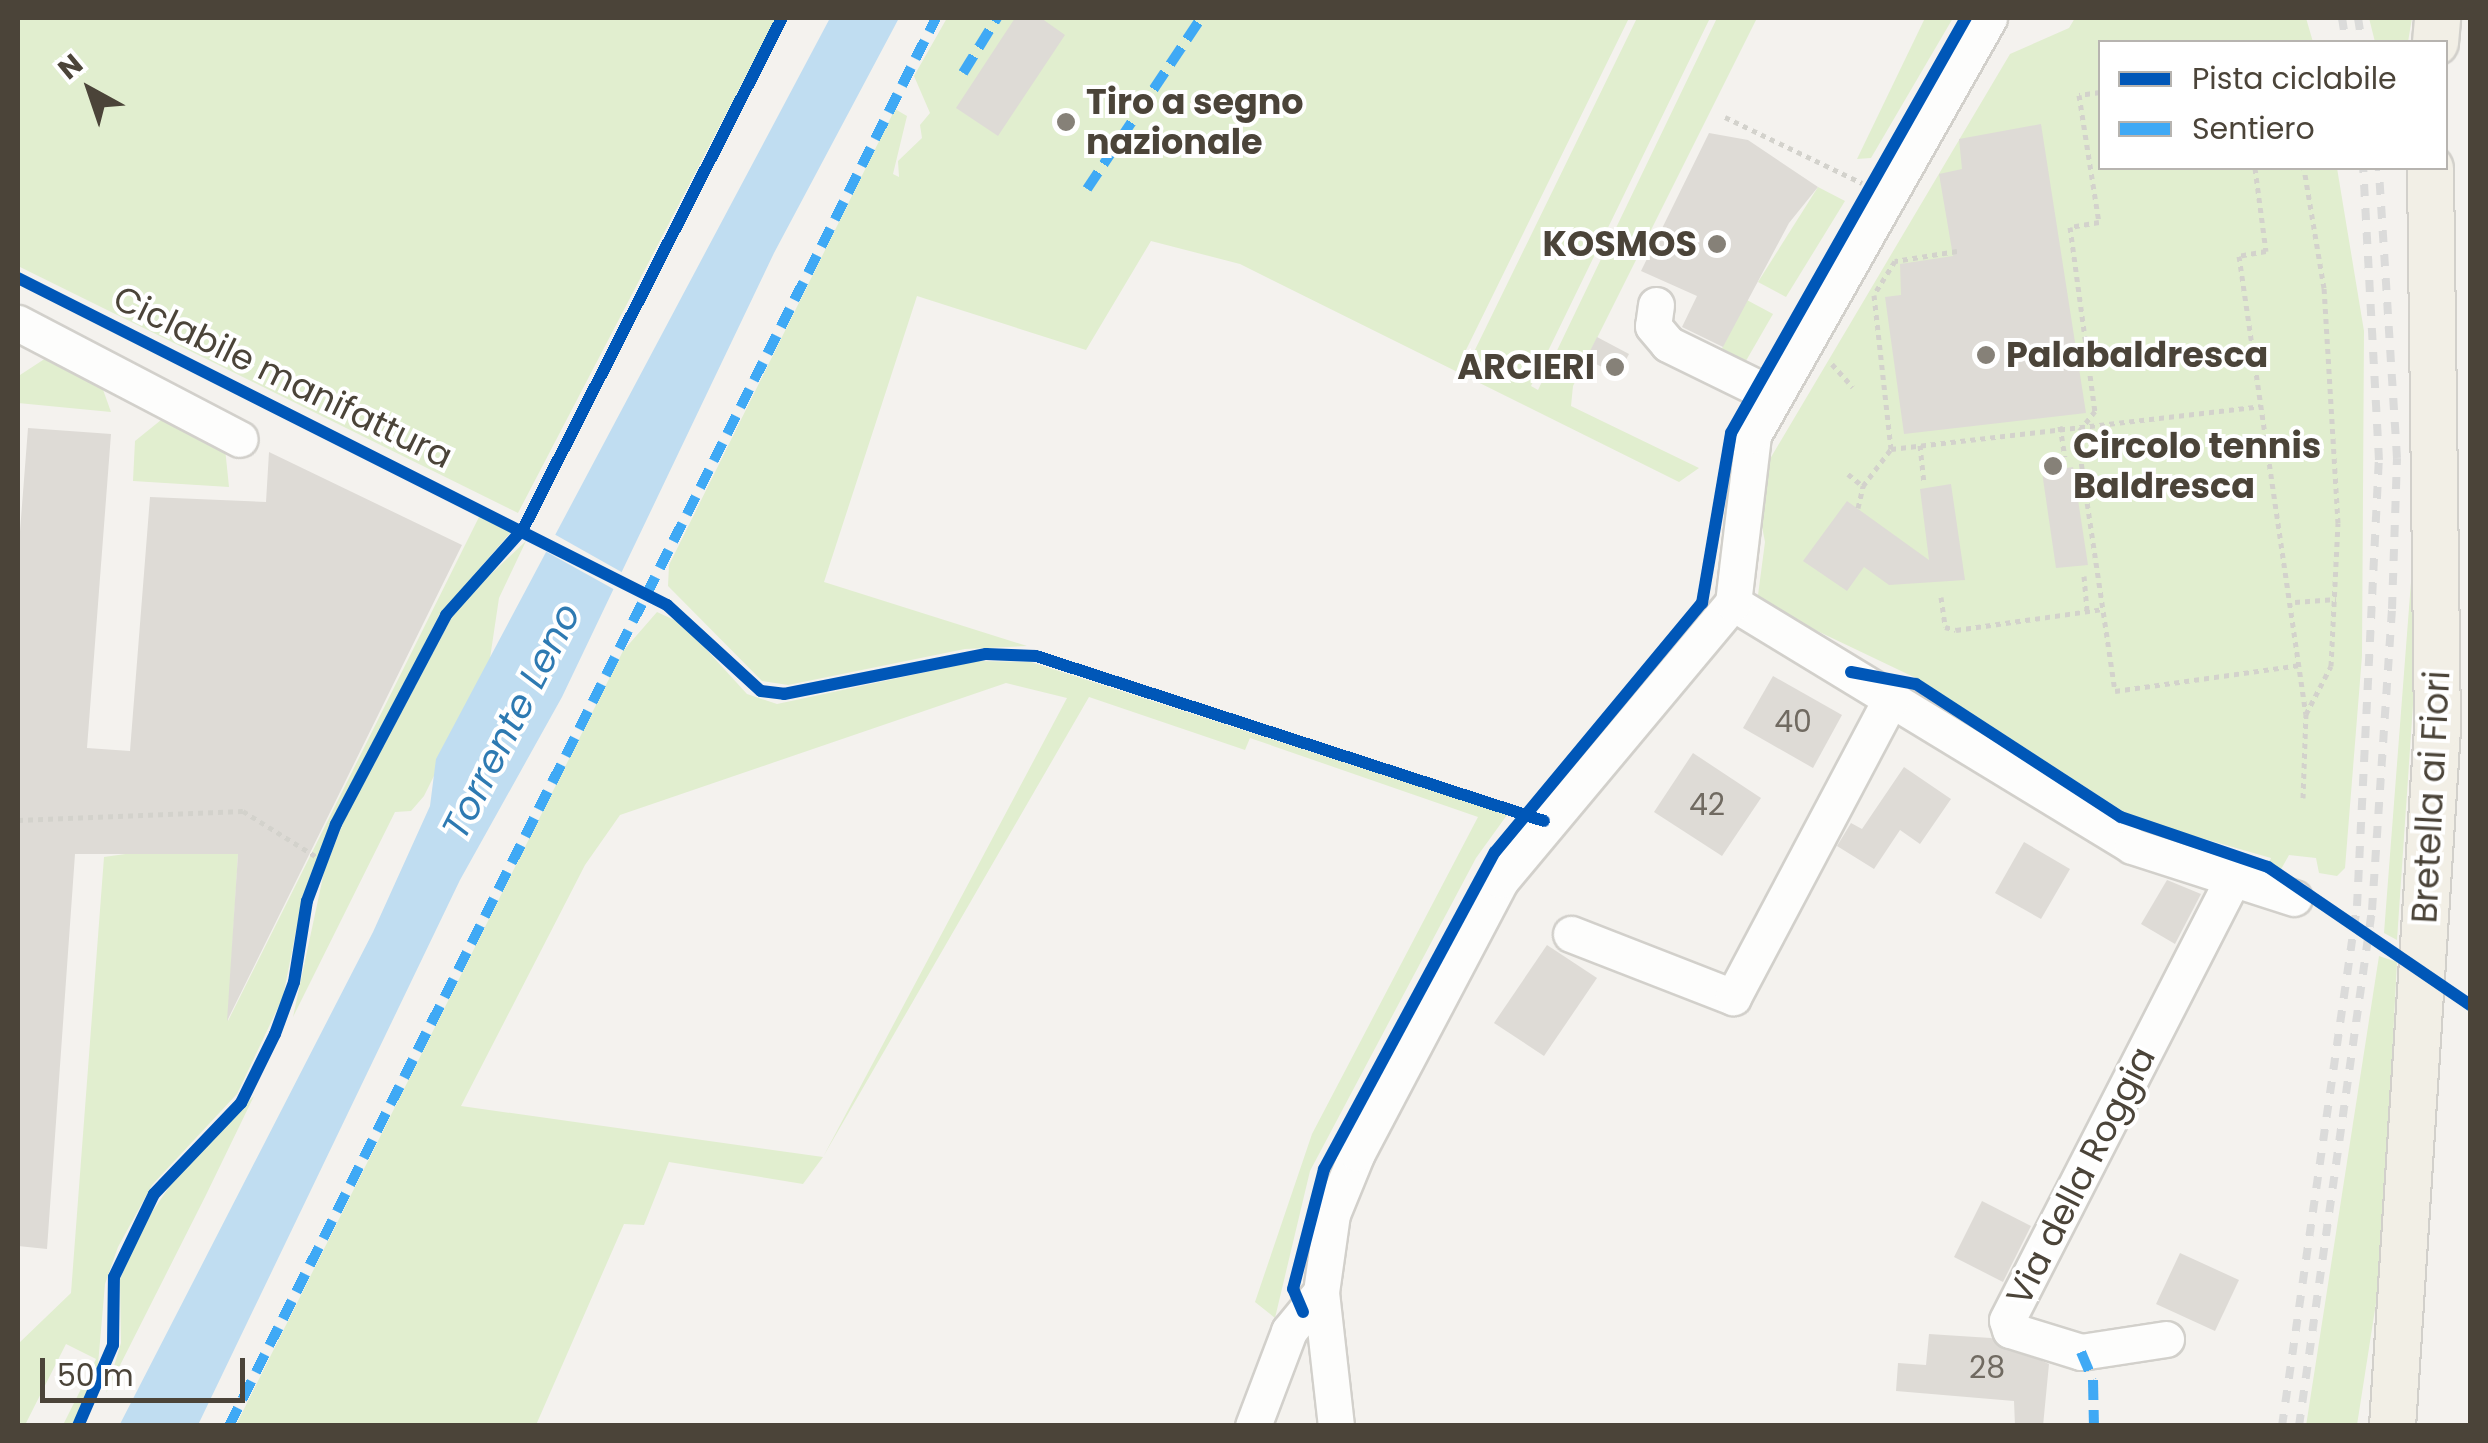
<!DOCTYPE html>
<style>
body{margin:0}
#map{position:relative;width:2488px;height:1443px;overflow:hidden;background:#f4f2ee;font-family:Poppins,sans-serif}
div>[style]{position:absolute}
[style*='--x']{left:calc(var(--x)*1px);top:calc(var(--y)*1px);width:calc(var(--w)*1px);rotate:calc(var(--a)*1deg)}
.green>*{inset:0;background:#e1eecf}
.water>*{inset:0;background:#c0ddf1}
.pier>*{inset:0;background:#f4f2ee}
.building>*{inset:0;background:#dedbd6}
.path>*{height:5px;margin-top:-2.5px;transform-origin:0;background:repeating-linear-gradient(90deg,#d3d2cc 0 5px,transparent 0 10px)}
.roads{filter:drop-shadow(2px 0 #d2d0cb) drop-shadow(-2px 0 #d2d0cb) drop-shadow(0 2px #d2d0cb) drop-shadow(0 -2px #d2d0cb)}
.minor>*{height:35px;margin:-17.5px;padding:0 17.5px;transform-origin:17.5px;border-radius:17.5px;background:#fdfdfc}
.major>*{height:45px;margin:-22.5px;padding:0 22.5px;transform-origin:22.5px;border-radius:22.5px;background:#f2efe6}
.rail>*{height:8px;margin-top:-4px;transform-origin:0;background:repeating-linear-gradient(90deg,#dbdbda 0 12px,transparent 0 24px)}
.quiet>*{height:10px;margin-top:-5px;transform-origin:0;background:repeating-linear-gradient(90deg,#3fa9f5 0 20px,transparent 0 30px)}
.cycleway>*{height:12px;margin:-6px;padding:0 6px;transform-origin:6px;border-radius:6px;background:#0057b8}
.dots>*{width:28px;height:28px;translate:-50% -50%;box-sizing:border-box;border:5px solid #fff;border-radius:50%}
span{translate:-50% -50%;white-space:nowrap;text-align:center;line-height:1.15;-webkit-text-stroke:8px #fff;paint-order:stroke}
.number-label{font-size:30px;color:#706a61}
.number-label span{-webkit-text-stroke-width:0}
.poi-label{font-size:35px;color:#4b4439;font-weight:700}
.left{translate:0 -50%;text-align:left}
.right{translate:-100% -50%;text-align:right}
.street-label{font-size:35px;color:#4b4439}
.water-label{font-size:38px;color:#2e7ab2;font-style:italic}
.frame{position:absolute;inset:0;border:20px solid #4b4439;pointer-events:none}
.legend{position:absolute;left:2098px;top:40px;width:350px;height:130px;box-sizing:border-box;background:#fff;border:2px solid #b7b4b0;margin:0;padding:12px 18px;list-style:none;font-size:30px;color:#4b4439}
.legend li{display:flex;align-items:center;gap:20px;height:50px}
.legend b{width:50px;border:2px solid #b7b4b0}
.north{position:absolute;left:40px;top:40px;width:100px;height:100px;-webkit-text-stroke:8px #fff;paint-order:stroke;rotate:320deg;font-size:28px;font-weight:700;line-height:40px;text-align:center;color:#4b4439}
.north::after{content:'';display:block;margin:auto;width:35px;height:45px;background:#4b4439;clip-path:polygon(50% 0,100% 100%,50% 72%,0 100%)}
.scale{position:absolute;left:40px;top:1358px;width:205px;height:45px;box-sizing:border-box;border:5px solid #4b4439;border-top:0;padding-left:12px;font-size:30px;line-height:35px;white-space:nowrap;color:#4b4439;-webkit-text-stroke:8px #fff;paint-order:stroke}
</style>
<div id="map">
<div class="green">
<i style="clip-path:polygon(18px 18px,776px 18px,518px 513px,18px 266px)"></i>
<i style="clip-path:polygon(947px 18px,1629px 18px,1464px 354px,1471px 358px,1637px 18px,1710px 18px,1531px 386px,1538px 390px,1717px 18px,1757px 18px,1573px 386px,1571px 406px,1699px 468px,1679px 482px,1240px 264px,1151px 241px,1086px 350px,917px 296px,824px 582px,1027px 646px,965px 649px,788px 685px,762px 681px,668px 586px,669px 565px,895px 109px,907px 116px,893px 174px,899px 177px,898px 161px,922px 138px,920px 125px,930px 113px,914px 76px)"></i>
<i style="clip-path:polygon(1925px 18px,1953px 18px,1871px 158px,1857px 159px)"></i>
<i style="clip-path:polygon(2075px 18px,2306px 18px,2313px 42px,2100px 42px,2100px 168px,2337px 168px,2364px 331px,2362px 656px,2345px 868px,2337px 876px,2319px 873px,2316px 858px,2289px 855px,2279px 873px,2264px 876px,2271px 858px,2135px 819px,1920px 680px,1771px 609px,1758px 595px,1765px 542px,1756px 495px,1764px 469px,2010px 54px,2069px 28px)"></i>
<i style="clip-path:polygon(2369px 18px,2412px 18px,2408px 42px,2375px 42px)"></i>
<i style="clip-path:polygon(1818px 187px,1845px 201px,1786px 297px,1758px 282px)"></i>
<i style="clip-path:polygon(1745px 299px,1773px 314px,1743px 366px,1719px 355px)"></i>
<i style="clip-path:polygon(46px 358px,101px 384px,111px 412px,18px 403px,20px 375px)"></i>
<i style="clip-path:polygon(161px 420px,225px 448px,229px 487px,133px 481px,135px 441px)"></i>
<i style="clip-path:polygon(480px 515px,511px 532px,439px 615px,332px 829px,303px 895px,283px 997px,237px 1094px,152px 1185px,118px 1247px,105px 1284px,97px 1376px,72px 1425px,63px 1425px,96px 1359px,66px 1344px,25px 1425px,18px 1426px,18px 1344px,71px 1293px,104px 857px,161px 849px,238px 854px,228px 1021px)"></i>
<i style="clip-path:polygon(526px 541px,499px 598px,489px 665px,424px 796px,411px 811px,395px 812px,293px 1017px,324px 872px,345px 818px,459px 604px)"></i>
<i style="clip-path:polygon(2411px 582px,2414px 690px,2397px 940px,2384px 933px)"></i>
<i style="clip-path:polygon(evenodd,657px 612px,683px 624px,747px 694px,777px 704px,978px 661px,1031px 662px,1507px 815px,1476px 858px,1310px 1171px,1275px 1318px,1255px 1302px,1312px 1134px,1478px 817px,1250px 738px,1245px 750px,1089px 697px,823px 1157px,803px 1184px,669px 1162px,644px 1225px,624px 1224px,536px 1425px,236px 1425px,623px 651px,657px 612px,1006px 683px,1067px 698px,823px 1157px,461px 1106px,585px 865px,620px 815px,1006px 683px)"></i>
<i style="clip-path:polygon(2379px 956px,2397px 962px,2381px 1271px,2357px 1425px,2306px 1426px)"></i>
<i style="clip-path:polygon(254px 1096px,205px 1197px,106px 1393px,121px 1343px,120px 1279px,146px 1221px,182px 1168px)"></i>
</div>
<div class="water">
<i style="clip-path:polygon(830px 18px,899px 18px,774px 253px,562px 697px,460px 880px,198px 1425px,119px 1426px,373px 932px,430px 806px,436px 759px)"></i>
</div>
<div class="pier">
<i style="clip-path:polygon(554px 534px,625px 574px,617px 591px,545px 551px)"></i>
</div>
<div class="building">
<i style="clip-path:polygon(1015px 18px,1041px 18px,1065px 35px,998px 136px,956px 108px)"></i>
<i style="clip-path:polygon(2041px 124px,2086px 413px,1904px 434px,1885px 297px,1901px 295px,1900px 264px,1953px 256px,1939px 174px,1962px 169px,1959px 139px)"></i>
<i style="clip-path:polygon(1709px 133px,1748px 140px,1818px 187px,1789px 223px,1723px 347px,1682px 327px,1697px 296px,1641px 271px)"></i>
<i style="clip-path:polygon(1597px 337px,1629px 354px,1618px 375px,1586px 359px)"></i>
<i style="clip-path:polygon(28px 428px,111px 434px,87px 748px,130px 751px,150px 497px,266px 502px,269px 452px,462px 545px,227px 1021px,238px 854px,75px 854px,47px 1249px,18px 1246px,18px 557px)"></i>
<i style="clip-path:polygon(2073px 467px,2088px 565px,2056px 568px,2042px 472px)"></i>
<i style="clip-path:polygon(1951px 484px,1965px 580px,1889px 585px,1864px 567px,1847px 591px,1803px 561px,1847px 501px,1929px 560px,1920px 489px)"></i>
<i style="clip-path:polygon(1773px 676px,1842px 715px,1813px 768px,1743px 728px)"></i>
<i style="clip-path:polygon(1693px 753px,1761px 798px,1722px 856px,1654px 812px)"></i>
<i style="clip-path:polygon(1904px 767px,1951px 799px,1920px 844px,1900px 830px,1874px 869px,1837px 846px,1851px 823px,1862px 829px)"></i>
<i style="clip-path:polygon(2024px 842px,2070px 869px,2041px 919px,1995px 893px)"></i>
<i style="clip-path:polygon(2167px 880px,2201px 894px,2175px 944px,2141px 924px)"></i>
<i style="clip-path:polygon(1547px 945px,1597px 978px,1544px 1056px,1494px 1023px)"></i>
<i style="clip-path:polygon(1982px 1201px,2031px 1226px,2003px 1282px,1954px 1257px)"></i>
<i style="clip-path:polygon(2180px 1253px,2239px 1280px,2215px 1331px,2156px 1304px)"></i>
<i style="clip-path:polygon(1929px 1334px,1991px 1338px,2049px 1364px,2043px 1426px,2015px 1426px,2014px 1401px,1896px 1391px,1898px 1363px,1926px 1365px)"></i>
</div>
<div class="path">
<i style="--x:2100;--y:92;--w:21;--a:172"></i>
<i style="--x:2079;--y:95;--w:129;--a:81.1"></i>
<i style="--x:2099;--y:222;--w:29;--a:170"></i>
<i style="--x:2070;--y:227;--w:186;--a:82.3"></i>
<i style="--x:2095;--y:411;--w:29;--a:128"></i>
<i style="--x:2077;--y:434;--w:260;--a:81.6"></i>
<i style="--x:2115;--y:691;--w:187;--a:-8"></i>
<i style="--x:1725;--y:117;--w:152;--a:25.7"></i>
<i style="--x:2255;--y:168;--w:84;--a:82.5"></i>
<i style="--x:2266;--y:251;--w:27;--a:170"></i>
<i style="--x:2239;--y:256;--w:463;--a:81.7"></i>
<i style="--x:2306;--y:714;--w:54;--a:-62.5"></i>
<i style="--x:2331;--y:666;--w:143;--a:-87.2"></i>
<i style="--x:2338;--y:523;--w:235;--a:-93.4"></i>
<i style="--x:2324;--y:288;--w:122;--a:-99.5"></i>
<i style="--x:1957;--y:251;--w:63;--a:170.8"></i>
<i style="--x:1895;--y:261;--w:40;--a:122"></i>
<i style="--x:1874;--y:295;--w:155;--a:83.7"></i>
<i style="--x:1891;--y:449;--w:372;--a:-6.6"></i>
<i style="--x:1832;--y:364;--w:31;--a:48"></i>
<i style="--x:2060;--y:426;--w:31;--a:81"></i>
<i style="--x:1920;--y:445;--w:36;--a:84"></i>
<i style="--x:1848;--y:474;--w:19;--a:39"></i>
<i style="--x:1858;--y:508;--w:23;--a:-77"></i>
<i style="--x:1863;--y:486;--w:46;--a:-52.9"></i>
<i style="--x:2084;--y:576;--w:35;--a:85"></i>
<i style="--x:1941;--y:597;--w:30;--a:82"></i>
<i style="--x:1945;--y:627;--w:11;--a:15"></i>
<i style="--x:1956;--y:630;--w:148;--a:-8.1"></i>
<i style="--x:2295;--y:602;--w:41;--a:-4.2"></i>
<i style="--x:2303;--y:798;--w:84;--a:-88"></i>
<i style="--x:18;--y:820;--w:225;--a:-2.3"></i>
<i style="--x:243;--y:811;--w:91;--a:31.9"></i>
</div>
<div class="roads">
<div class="minor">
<i style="--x:1656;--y:305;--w:21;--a:98"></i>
<i style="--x:1653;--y:326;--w:23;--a:50"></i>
<i style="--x:1668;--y:344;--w:116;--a:26.1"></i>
<i style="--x:18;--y:323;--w:250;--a:27.6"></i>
<i style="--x:1733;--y:603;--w:467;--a:31.3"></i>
<i style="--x:2132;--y:846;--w:170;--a:17.8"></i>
<i style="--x:1571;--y:934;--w:174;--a:21.3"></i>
<i style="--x:1733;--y:997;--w:340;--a:-62.1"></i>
<i style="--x:2166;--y:1339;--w:86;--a:171.3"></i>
<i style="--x:2081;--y:1352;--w:74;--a:-162.8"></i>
<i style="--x:2010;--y:1330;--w:10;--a:-107"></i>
<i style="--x:2007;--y:1320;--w:494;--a:-62.9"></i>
<i style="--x:1253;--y:1426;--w:102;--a:-69.2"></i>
<i style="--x:1289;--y:1331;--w:50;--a:-50.6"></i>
<i style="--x:1336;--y:1426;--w:135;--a:-96.4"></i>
<i style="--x:1321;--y:1292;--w:79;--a:-82"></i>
<i style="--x:1332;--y:1214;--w:66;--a:-67.7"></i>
<i style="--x:1357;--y:1153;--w:309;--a:-62.2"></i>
<i style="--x:1501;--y:880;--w:361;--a:-50.1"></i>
<i style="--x:1733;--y:603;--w:169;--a:-83.2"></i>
<i style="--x:1753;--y:435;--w:479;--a:-60.5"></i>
</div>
<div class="major">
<i style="--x:2435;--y:42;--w:24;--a:-85"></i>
<i style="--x:2392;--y:1426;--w:699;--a:-86.31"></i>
<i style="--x:2437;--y:728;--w:560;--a:-90.72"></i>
</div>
</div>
<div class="rail">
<i style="--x:2342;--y:18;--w:24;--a:81"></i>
<i style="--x:2358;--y:18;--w:24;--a:81"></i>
<i style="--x:2282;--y:1426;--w:525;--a:-81.79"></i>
<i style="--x:2357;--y:906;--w:447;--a:-87.2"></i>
<i style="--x:2379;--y:460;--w:292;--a:-93.1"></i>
<i style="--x:2299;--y:1426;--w:521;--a:-81.95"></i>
<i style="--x:2372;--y:910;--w:302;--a:-86.2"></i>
<i style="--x:2392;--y:609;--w:151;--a:-88.1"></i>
<i style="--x:2397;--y:458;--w:291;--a:-93.6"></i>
</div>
<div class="quiet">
<i style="--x:963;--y:73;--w:65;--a:-58.3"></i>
<i style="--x:1087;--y:189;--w:206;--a:-56.3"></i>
<i style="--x:2081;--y:1352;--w:30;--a:67"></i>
<i style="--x:2093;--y:1380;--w:46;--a:88.8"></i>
<i style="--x:229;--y:1426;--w:1576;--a:-63.34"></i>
</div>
<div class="cycleway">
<i style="--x:18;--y:278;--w:727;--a:26.74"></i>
<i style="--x:667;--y:605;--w:127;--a:42.5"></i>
<i style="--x:761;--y:691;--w:23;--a:7"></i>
<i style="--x:784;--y:694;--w:206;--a:-11.2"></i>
<i style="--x:986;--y:654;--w:50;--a:2.3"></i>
<i style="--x:1036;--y:656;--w:534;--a:17.99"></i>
<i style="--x:1851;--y:672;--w:66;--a:10.5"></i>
<i style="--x:1916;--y:684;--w:244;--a:33"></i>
<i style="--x:2121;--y:817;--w:155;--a:18.8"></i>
<i style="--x:2268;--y:867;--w:245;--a:34.3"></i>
<i style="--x:1303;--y:1312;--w:25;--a:-113"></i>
<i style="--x:1293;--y:1289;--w:124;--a:-75.5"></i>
<i style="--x:1324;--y:1169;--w:360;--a:-61.7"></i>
<i style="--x:1495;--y:852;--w:324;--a:-50.3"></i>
<i style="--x:1702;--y:603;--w:172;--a:-80.3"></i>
<i style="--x:1731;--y:433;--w:477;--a:-60.5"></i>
<i style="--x:78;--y:1426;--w:88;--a:-66.6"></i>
<i style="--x:113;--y:1345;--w:68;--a:-89.2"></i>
<i style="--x:114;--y:1277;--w:92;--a:-64.3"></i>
<i style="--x:154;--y:1194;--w:126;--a:-46.3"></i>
<i style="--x:241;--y:1103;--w:77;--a:-63.8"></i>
<i style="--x:275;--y:1034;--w:55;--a:-69.9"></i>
<i style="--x:294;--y:982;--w:82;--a:-80.9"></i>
<i style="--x:307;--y:901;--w:82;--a:-69.4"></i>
<i style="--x:336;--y:824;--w:236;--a:-62.2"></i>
<i style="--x:446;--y:615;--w:115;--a:-48.2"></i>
<i style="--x:523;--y:529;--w:573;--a:-63.12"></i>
</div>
<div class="dots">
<i style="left:1066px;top:122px;background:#868178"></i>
<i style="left:1717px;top:244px;background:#868178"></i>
<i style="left:1986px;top:355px;background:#868178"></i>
<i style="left:1615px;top:367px;background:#868178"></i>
<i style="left:2053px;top:466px;background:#868178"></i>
</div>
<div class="number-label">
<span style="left:1793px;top:722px">40</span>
<span style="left:1707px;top:805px">42</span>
<span style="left:1987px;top:1368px">28</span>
</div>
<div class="poi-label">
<span class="left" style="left:1086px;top:122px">Tiro a segno<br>nazionale</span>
<span class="right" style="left:1697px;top:244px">KOSMOS</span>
<span class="left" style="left:2006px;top:355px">Palabaldresca</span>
<span class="right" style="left:1595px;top:367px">ARCIERI</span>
<span class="left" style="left:2073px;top:466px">Circolo tennis<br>Baldresca</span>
</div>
<div class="street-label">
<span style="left:283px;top:377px;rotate:26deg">Ciclabile manifattura</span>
<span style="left:2431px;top:797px;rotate:-87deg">Bretella ai Fiori</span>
<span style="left:2081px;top:1176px;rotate:-63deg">Via della Roggia</span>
</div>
<div class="water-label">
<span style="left:511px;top:721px;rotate:-63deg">Torrente Leno</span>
</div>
<div class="frame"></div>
<ul class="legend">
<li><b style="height:12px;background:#0057b8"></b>Pista ciclabile</li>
<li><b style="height:12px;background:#3fa9f5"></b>Sentiero</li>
</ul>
<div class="north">N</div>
<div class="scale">50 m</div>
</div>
